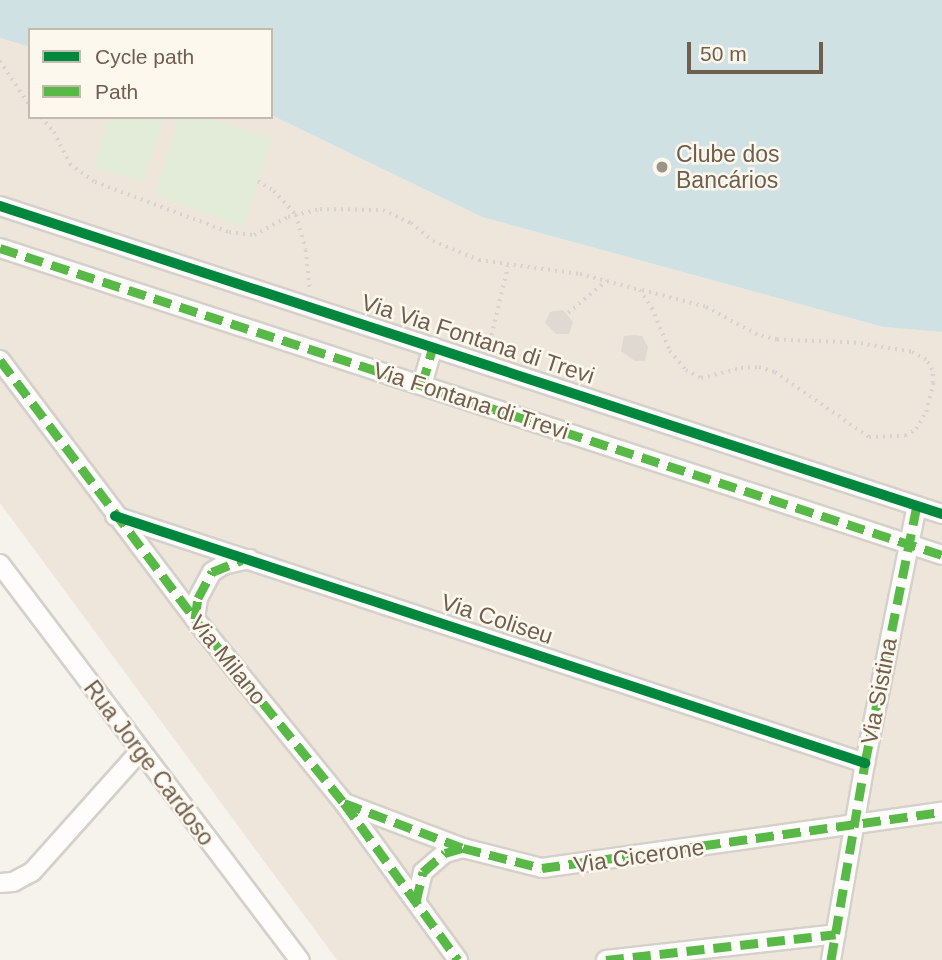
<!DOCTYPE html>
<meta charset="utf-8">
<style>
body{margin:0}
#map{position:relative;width:942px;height:960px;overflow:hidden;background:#f6f3ec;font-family:Arial,sans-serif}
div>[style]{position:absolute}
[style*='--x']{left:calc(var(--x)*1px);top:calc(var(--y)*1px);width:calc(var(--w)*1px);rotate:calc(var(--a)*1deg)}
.residential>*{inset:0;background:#eee6da}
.green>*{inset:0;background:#e2ecd8}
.water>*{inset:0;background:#d0e1e4}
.building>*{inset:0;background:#dfd9d2}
.path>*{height:3.5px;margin-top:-1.75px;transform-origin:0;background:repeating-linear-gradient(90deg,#d8d3cf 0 2px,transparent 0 7px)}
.roads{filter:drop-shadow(2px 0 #d5d0ca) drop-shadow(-2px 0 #d5d0ca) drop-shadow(0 2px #d5d0ca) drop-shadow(0 -2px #d5d0ca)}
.minor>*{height:18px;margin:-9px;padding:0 9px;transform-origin:9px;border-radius:9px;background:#fefdfc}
.quiet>*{height:9px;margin-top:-4.5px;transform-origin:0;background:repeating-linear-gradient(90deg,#58b947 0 18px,transparent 0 27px)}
.cycleway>*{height:10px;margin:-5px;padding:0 5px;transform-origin:5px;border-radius:5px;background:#00873e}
.dots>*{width:19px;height:19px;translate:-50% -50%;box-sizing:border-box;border:4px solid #fdf8ee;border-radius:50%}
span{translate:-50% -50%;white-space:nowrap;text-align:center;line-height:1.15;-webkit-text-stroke:5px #fdf8ee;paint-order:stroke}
.poi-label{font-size:23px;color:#705e4f}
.left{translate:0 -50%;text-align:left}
.street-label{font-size:23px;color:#705e4f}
.legend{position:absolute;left:28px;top:28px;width:245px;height:91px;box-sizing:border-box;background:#fdf8ee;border:2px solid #c5baae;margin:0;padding:9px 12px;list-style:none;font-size:21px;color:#705e4f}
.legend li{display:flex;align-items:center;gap:14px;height:35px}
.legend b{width:35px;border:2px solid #c5baae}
.scale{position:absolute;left:687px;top:42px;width:136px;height:32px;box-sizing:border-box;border:4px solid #705e4f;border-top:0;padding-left:9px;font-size:21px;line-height:24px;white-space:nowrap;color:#705e4f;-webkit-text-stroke:5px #fdf8ee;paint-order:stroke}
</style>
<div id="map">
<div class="residential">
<i style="clip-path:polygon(0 38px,30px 47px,30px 117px,271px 117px,271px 115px,482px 217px,883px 327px,942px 332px,942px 960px,337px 960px,0 503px)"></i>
</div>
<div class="green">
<i style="clip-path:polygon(109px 117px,164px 117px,144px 182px,93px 166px)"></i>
<i style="clip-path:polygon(179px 117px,207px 117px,272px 138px,244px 227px,155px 195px)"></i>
</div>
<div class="water">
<i style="clip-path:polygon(0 0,942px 0,942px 332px,883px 327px,482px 217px,271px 115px,271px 30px,30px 30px,30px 47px,0 38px)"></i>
</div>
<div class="building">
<i style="clip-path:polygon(563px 310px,573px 322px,569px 334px,556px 334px,545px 323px,550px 312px)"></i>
<i style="clip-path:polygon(635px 335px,642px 336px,648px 347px,645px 361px,635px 361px,621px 351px,624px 336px)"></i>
</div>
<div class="path">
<i style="--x:0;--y:61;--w:54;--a:56.3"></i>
<i style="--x:41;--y:117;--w:20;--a:49"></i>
<i style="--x:54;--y:132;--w:36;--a:63"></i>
<i style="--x:70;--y:164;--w:31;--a:36"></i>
<i style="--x:95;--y:182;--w:143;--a:20.5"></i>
<i style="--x:229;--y:232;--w:25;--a:7"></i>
<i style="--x:254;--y:235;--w:38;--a:-28"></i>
<i style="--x:288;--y:217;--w:33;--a:-14"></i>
<i style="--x:320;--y:209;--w:63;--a:0.9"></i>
<i style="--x:383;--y:210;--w:31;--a:25"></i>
<i style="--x:411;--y:223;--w:28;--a:39"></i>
<i style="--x:433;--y:241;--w:50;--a:22.4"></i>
<i style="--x:479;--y:260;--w:102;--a:7.9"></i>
<i style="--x:580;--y:274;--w:62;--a:14.9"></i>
<i style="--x:640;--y:290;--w:22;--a:56"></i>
<i style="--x:652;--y:308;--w:47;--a:67.3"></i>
<i style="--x:670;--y:351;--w:25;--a:50"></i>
<i style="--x:686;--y:370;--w:17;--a:28"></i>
<i style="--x:701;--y:378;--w:41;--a:-14"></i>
<i style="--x:741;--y:368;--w:18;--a:-3"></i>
<i style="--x:759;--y:367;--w:17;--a:17"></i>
<i style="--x:775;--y:372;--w:114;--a:34.7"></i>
<i style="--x:869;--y:437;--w:36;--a:-2"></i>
<i style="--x:905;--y:436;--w:13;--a:-32"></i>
<i style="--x:916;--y:429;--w:20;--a:-60"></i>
<i style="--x:926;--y:412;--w:30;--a:-76"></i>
<i style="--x:933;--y:383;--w:13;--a:-94"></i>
<i style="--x:932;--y:370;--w:12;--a:-121"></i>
<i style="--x:926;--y:360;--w:17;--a:-152"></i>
<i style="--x:911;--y:352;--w:56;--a:-170.7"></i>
<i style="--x:856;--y:343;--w:79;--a:-177.8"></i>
<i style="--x:777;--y:340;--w:21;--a:-166"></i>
<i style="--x:757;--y:335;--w:59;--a:-151.7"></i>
<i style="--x:705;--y:307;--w:67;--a:-165.3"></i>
<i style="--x:258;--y:181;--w:19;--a:32"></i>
<i style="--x:274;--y:191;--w:33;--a:47"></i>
<i style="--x:296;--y:215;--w:36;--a:74"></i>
<i style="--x:306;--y:250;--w:40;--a:84.3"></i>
<i style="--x:568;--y:313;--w:50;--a:-40.1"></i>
<i style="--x:488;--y:349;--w:85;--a:-76.5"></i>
</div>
<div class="roads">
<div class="minor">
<i style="--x:0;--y:206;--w:991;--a:18.11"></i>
<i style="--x:0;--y:248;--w:991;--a:18.05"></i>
<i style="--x:0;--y:360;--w:324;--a:53"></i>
<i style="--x:195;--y:619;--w:237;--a:51"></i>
<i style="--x:344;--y:803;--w:194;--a:54"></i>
<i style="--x:422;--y:385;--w:40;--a:-74"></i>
<i style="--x:115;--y:516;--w:790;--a:18.23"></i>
<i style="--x:0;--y:564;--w:497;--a:52.9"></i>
<i style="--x:195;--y:619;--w:21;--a:-82"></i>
<i style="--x:198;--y:598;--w:30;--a:-62"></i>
<i style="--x:212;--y:572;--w:13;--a:-32"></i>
<i style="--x:223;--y:565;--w:27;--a:-13"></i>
<i style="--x:344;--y:803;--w:127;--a:20.7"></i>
<i style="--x:463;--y:848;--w:81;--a:14.2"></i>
<i style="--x:542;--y:868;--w:404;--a:-8"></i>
<i style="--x:0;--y:883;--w:13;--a:-4"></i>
<i style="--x:13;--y:882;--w:21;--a:-28"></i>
<i style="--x:32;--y:872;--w:162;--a:-48.2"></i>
<i style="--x:416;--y:902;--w:31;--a:-77"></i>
<i style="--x:423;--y:872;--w:29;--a:-41"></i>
<i style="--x:445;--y:853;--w:19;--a:-16"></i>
<i style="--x:606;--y:960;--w:231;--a:-6.4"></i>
<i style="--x:831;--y:960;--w:200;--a:-80.2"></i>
<i style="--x:865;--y:763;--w:262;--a:-78.6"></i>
</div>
</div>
<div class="quiet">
<i style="--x:0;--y:248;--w:991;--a:18.05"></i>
<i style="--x:0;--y:360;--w:324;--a:53"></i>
<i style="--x:195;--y:619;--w:237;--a:51"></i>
<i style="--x:344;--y:803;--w:194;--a:54"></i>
<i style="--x:422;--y:385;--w:40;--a:-74"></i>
<i style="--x:195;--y:619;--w:21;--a:-82"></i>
<i style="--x:198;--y:598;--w:30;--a:-62"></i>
<i style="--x:212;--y:572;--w:32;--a:-22"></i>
<i style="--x:344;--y:803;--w:127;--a:20.7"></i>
<i style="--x:463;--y:848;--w:81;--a:14.2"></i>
<i style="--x:542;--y:868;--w:404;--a:-8"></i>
<i style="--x:416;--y:902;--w:31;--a:-77"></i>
<i style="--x:423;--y:872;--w:29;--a:-41"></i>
<i style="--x:445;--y:853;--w:19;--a:-16"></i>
<i style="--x:606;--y:960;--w:231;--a:-6.4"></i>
<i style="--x:831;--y:960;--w:200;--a:-80.2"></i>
<i style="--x:865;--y:763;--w:262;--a:-78.6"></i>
</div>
<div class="cycleway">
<i style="--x:0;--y:206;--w:991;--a:18.11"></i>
<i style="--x:115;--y:516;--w:790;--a:18.23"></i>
</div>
<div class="dots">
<i style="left:662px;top:167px;background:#9f9286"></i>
</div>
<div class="poi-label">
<span class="left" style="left:676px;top:167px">Clube dos<br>Bancários</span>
</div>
<div class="street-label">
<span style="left:478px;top:339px;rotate:18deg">Via Via Fontana di Trevi</span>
<span style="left:471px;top:401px;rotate:18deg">Via Fontana di Trevi</span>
<span style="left:497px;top:619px;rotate:18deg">Via Coliseu</span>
<span style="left:228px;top:660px;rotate:51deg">Via Milano</span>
<span style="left:879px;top:691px;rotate:-79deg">Via Sistina</span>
<span style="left:149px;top:763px;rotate:53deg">Rua Jorge Cardoso</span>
<span style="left:639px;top:856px;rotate:-8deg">Via Cicerone</span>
</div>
<ul class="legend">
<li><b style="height:9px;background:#00873e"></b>Cycle path</li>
<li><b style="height:9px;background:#58b947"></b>Path</li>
</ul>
<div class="scale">50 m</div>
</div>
